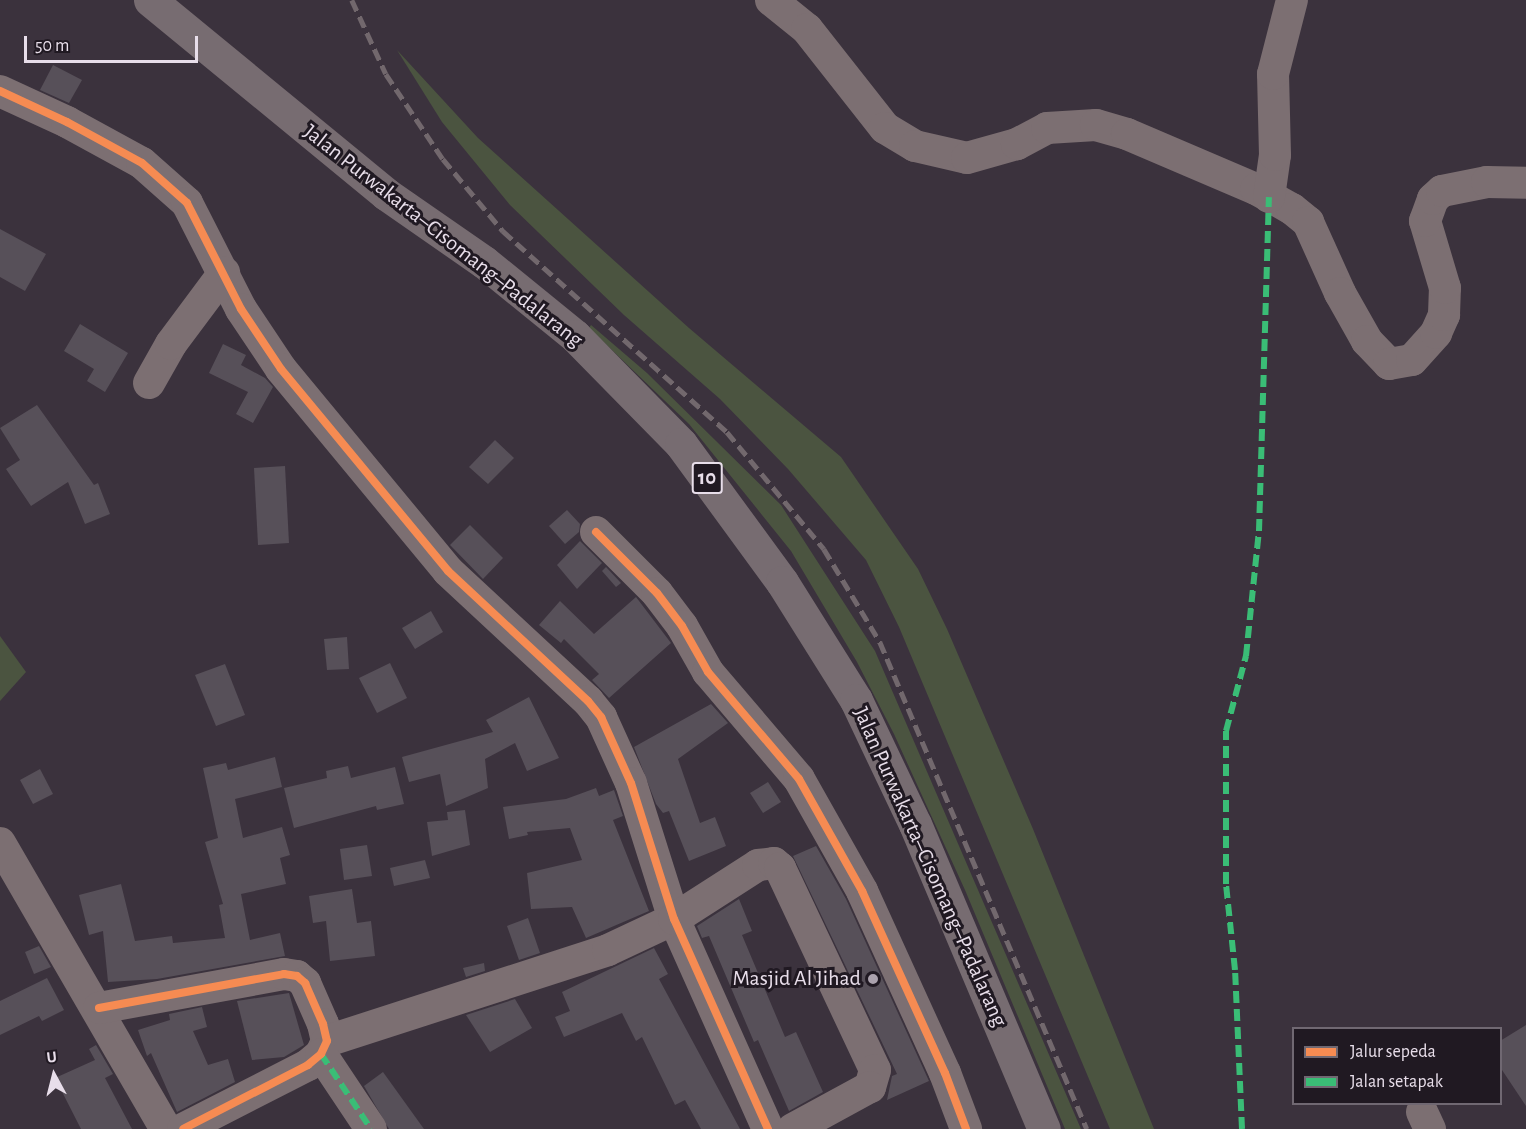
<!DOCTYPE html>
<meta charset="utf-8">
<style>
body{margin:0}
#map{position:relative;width:1526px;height:1129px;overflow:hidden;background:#3b323d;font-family:"Alegreya Sans",sans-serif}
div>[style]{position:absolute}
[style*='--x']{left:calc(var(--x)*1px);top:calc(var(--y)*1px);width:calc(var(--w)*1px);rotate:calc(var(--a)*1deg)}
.green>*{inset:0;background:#4b5440}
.building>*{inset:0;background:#575059}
.minor>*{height:32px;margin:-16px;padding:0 16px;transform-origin:16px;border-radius:16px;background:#7c6f72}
.highway>*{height:33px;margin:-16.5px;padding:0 16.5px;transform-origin:16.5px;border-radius:16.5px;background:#776c71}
.rail>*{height:4.5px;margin-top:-2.25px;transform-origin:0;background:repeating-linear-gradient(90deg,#72686d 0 12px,transparent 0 18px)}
.quiet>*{height:6px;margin-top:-3px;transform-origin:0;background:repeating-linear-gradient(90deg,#3abd76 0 12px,transparent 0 18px)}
.cycleway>*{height:8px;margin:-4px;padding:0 4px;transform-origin:4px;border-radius:4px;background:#f68b52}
.dots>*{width:16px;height:16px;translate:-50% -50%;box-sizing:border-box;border:3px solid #201922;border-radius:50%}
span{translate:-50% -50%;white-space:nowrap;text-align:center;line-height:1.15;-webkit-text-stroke:6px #201922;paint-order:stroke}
.shield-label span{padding:2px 4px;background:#201922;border:2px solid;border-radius:4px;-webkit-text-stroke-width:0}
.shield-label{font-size:21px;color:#e8deea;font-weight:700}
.street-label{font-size:22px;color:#e8deea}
.poi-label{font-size:22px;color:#e8deea}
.right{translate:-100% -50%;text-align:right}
.legend{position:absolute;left:1292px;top:1027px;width:210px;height:78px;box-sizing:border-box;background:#201922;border:2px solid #706872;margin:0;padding:8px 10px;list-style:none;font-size:18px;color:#e8deea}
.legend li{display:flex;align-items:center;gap:12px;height:30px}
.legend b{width:30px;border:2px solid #706872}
.north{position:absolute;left:24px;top:1045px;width:60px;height:60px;-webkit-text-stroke:4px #201922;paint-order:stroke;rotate:353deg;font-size:16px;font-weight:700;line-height:24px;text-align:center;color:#e8deea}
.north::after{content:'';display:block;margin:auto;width:21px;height:27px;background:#e8deea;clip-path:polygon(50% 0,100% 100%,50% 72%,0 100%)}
.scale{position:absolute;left:24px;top:36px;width:174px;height:27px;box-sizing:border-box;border:3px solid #e8deea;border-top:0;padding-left:8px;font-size:18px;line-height:21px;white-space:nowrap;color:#e8deea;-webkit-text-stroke:4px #201922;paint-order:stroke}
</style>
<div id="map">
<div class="green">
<i style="clip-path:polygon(397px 50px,478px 138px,689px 328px,841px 457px,918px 569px,947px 629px,1033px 829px,1154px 1129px,1110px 1129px,899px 627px,866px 560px,788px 469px,720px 399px,624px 315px,510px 205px,442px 122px)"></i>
<i style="clip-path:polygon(591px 325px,647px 373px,781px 505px,875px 651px,1081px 1129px,1065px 1129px,965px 890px,894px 734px,857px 662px,791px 551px,689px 424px,589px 328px)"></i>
<i style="clip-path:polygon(0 636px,26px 672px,0 701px)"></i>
</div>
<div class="building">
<i style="clip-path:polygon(53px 65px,82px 80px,69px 103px,40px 90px)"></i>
<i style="clip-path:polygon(0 229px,46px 254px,25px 291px,0 277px)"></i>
<i style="clip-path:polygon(80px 324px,128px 353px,105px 392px,87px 381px,94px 369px,64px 351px)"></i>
<i style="clip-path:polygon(223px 344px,246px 355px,241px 365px,265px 378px,273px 387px,253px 423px,236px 414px,248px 392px,209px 373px)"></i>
<i style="clip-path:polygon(37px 405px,94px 485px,98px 483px,110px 514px,85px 524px,68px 482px,31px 506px,6px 469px,20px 460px,0 428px)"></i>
<i style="clip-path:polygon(495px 440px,514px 458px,488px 484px,469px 467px)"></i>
<i style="clip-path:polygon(285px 466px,289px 543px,258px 545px,254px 468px)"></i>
<i style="clip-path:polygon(567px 510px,580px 524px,579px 532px,565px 544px,549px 526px)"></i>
<i style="clip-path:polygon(470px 525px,503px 558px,483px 579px,450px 545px)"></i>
<i style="clip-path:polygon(580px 541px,602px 563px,577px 589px,557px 565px)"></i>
<i style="clip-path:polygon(606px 567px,621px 583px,616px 587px,602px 571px)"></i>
<i style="clip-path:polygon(636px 597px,671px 643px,609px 698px,592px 680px,599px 674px,564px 639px,561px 643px,539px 625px,560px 601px,594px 634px)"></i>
<i style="clip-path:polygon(431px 611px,443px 632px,415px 649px,402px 628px)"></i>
<i style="clip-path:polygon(347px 637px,349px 669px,327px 670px,324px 639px)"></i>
<i style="clip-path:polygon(390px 663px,407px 698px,377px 713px,359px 678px)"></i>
<i style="clip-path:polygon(225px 664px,245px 715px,216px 726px,195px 675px)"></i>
<i style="clip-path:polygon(529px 697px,559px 758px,527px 771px,515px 743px,485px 759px,488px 788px,446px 806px,440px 774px,409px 782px,402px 757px,493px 732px,486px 720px)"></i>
<i style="clip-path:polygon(711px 704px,728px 723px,678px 759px,700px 823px,715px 817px,726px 846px,689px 861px,669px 811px,663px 813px,656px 804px,634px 747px)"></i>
<i style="clip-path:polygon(275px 757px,282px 787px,235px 799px,243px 838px,282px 827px,290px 855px,280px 858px,286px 884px,241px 894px,250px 940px,280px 933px,285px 956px,157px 979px,108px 982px,103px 931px,89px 935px,79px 895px,121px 884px,135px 941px,172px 936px,173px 943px,225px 938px,219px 905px,223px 904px,205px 842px,218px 838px,203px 768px,226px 763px,228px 770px)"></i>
<i style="clip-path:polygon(348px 766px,351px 778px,395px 767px,404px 804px,377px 810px,376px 806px,294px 828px,284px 788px,327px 778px,326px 771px)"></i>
<i style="clip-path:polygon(40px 769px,53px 794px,33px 804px,20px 780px)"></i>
<i style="clip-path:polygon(768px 782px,781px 802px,763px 813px,750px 793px)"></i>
<i style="clip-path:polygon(596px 788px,599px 796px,614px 790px,623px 816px,613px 820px,649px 911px,586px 938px,572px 907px,531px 909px,527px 873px,582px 860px,570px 828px,527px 832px,528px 835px,509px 839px,503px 807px,566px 799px)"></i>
<i style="clip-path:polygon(465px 810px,470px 845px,432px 856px,427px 822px,448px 820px,447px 812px)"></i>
<i style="clip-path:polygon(367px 845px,372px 876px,344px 880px,340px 849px)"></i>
<i style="clip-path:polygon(816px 846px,846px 899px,929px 1081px,887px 1100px,892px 1076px,897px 1074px,793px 856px)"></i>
<i style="clip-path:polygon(425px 860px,430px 878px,394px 886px,390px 868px)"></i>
<i style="clip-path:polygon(352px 889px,357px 923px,371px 921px,375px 956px,330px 961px,326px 921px,313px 923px,309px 896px)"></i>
<i style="clip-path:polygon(739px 899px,752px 931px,742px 935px,785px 1037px,796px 1032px,823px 1092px,789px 1111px,758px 1040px,754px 1042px,709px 936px,702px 938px,697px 926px)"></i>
<i style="clip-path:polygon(528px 918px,540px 953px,519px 960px,507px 926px)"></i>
<i style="clip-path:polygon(39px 946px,51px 967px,34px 974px,25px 952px)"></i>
<i style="clip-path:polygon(654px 948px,668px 974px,659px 979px,740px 1129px,701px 1129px,685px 1100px,675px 1105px,642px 1037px,636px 1041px,622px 1013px,564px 1037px,555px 1017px,570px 1011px,562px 992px)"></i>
<i style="clip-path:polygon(484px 963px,485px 971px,466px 977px,463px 968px)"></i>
<i style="clip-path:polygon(47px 978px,64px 1010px,42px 1021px,39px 1016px,0 1035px,0 1001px)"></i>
<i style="clip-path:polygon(289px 993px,304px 1045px,284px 1057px,252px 1060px,237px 1001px)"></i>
<i style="clip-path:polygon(515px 999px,532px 1028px,490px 1052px,466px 1015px)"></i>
<i style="clip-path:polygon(202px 1007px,207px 1027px,193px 1031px,208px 1065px,228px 1059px,235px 1082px,177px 1112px,151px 1053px,147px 1056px,138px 1030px,170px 1020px,169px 1014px)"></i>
<i style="clip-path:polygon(1526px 1025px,1526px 1106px,1500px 1067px,1500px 1041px)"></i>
<i style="clip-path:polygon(96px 1045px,113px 1074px,105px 1078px,132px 1129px,81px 1129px,55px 1078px,95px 1060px,89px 1049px)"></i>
<i style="clip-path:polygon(383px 1072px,424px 1129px,389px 1129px,364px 1086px)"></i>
</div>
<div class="minor">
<i style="--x:771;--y:0;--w:46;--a:38.9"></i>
<i style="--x:807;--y:29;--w:126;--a:51.8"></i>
<i style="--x:885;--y:128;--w:35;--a:31"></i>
<i style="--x:915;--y:146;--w:53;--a:13"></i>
<i style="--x:967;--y:158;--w:52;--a:-15.6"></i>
<i style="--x:1017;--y:144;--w:34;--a:-28"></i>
<i style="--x:1047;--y:128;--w:49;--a:-3.5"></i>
<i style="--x:1096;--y:125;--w:32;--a:16"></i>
<i style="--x:1127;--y:134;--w:140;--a:23.1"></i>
<i style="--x:1256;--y:189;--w:41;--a:29.1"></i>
<i style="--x:1292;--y:209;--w:21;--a:39"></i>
<i style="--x:1308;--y:222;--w:78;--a:65.7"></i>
<i style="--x:1340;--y:293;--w:55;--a:60.6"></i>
<i style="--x:1367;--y:341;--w:32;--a:46"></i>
<i style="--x:1389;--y:364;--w:23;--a:-10"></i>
<i style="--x:1412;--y:360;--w:36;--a:-48"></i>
<i style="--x:1436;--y:333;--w:20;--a:-66"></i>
<i style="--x:1444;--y:315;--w:27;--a:-88"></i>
<i style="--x:1445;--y:288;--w:70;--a:-106.6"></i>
<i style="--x:1425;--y:221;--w:23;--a:-70"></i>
<i style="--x:1433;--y:199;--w:12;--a:-42"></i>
<i style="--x:1442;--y:191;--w:46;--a:-11.3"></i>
<i style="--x:1487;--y:182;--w:39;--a:1"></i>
<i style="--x:0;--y:91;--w:74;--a:24.8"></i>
<i style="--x:67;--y:122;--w:85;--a:28.7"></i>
<i style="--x:142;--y:163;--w:60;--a:41.6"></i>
<i style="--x:187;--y:203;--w:119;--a:63"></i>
<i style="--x:241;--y:309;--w:72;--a:56.3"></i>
<i style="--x:281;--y:369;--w:262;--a:50.4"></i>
<i style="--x:448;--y:571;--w:191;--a:42.9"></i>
<i style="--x:588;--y:701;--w:21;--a:51"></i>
<i style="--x:601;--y:717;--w:72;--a:65.6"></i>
<i style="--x:631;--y:783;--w:143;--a:72.5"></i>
<i style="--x:674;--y:919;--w:230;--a:65.9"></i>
<i style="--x:1269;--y:197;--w:42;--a:-81.9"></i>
<i style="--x:1275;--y:155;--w:81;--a:-91.4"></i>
<i style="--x:1273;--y:74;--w:76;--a:-75.6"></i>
<i style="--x:149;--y:383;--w:45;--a:-60.6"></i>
<i style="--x:171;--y:344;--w:89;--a:-53.3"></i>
<i style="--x:596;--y:532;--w:86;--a:45"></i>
<i style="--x:657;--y:593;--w:41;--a:52.9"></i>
<i style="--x:682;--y:626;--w:53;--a:60.5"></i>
<i style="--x:708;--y:672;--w:140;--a:49.6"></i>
<i style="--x:799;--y:779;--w:129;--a:60.6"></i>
<i style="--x:862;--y:891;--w:200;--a:65.5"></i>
<i style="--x:945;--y:1073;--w:60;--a:69.4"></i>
<i style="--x:0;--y:843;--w:331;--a:59.9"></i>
<i style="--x:99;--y:1008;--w:188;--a:-10.4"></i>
<i style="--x:284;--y:974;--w:13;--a:9"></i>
<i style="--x:297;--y:976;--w:11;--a:41"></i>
<i style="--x:305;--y:983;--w:45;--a:66.3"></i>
<i style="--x:323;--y:1024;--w:17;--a:77"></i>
<i style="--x:327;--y:1041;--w:14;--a:115"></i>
<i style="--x:321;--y:1054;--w:17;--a:140"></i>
<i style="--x:308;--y:1065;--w:140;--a:152.9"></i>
<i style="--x:327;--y:1041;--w:295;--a:-17.9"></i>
<i style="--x:608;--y:950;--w:73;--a:-25.2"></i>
<i style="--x:674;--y:919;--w:100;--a:-32.7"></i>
<i style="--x:758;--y:865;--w:16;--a:-7"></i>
<i style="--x:774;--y:863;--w:8;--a:40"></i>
<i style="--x:780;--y:868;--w:223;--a:64.8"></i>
<i style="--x:875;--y:1070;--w:18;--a:106"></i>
<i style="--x:870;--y:1087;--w:88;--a:151.4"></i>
<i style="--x:321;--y:1054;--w:90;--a:56.3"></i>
<i style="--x:1422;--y:1112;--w:19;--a:65"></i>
</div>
<div class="highway">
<i style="--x:150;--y:0;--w:306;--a:39.4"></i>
<i style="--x:386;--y:194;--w:119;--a:34.8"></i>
<i style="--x:484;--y:262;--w:117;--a:39.1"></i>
<i style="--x:575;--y:336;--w:151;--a:45.5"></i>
<i style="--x:681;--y:444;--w:171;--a:53.8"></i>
<i style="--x:782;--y:582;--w:139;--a:57.9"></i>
<i style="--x:856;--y:700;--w:137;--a:64.6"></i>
<i style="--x:915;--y:824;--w:331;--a:67.1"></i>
</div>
<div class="rail">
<i style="--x:352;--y:0;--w:81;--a:65.3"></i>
<i style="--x:386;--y:74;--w:102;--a:56.2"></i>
<i style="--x:443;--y:159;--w:94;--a:50.2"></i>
<i style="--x:503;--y:231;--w:301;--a:41.9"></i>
<i style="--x:727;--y:432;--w:152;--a:50.3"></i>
<i style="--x:824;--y:549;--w:109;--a:58.9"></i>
<i style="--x:880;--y:642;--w:529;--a:66.97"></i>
</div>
<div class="quiet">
<i style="--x:321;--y:1054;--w:90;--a:56.3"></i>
<i style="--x:1242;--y:1129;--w:159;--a:-92.5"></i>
<i style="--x:1235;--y:970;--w:86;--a:-96"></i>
<i style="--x:1226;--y:884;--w:153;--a:-90"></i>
<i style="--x:1226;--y:731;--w:78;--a:-75.1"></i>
<i style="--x:1246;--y:656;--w:126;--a:-84.1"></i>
<i style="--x:1259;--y:531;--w:334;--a:-88.3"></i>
</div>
<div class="cycleway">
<i style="--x:0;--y:91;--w:74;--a:24.8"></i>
<i style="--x:67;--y:122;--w:85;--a:28.7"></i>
<i style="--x:142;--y:163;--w:60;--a:41.6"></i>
<i style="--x:187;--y:203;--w:119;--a:63"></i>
<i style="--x:241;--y:309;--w:72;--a:56.3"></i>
<i style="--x:281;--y:369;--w:262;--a:50.4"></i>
<i style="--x:448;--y:571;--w:191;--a:42.9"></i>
<i style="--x:588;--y:701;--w:21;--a:51"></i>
<i style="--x:601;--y:717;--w:72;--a:65.6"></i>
<i style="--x:631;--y:783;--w:143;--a:72.5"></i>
<i style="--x:674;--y:919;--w:230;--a:65.9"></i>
<i style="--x:596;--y:532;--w:86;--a:45"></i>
<i style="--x:657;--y:593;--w:41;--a:52.9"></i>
<i style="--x:682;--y:626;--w:53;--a:60.5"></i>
<i style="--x:708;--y:672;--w:140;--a:49.6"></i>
<i style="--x:799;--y:779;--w:129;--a:60.6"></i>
<i style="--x:862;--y:891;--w:200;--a:65.5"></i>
<i style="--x:945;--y:1073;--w:60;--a:69.4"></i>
<i style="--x:99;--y:1008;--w:188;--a:-10.4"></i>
<i style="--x:284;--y:974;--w:13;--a:9"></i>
<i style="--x:297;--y:976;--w:11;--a:41"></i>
<i style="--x:305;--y:983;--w:45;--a:66.3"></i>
<i style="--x:323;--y:1024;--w:17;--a:77"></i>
<i style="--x:327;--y:1041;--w:14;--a:115"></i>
<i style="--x:321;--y:1054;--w:17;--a:140"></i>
<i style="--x:308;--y:1065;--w:140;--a:152.9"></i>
</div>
<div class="dots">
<i style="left:873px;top:979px;background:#aba2ad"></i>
</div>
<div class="shield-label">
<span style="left:707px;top:478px">10</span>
</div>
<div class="street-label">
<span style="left:443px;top:236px;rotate:38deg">Jalan Purwakarta–Cisomang–Padalarang</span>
<span style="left:930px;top:867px;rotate:66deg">Jalan Purwakarta–Cisomang–Padalarang</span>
</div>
<div class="poi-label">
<span class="right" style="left:861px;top:979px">Masjid Al Jihad</span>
</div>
<ul class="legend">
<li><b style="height:8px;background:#f68b52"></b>Jalur sepeda</li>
<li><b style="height:8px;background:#3abd76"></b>Jalan setapak</li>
</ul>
<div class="north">U</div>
<div class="scale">50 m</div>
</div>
